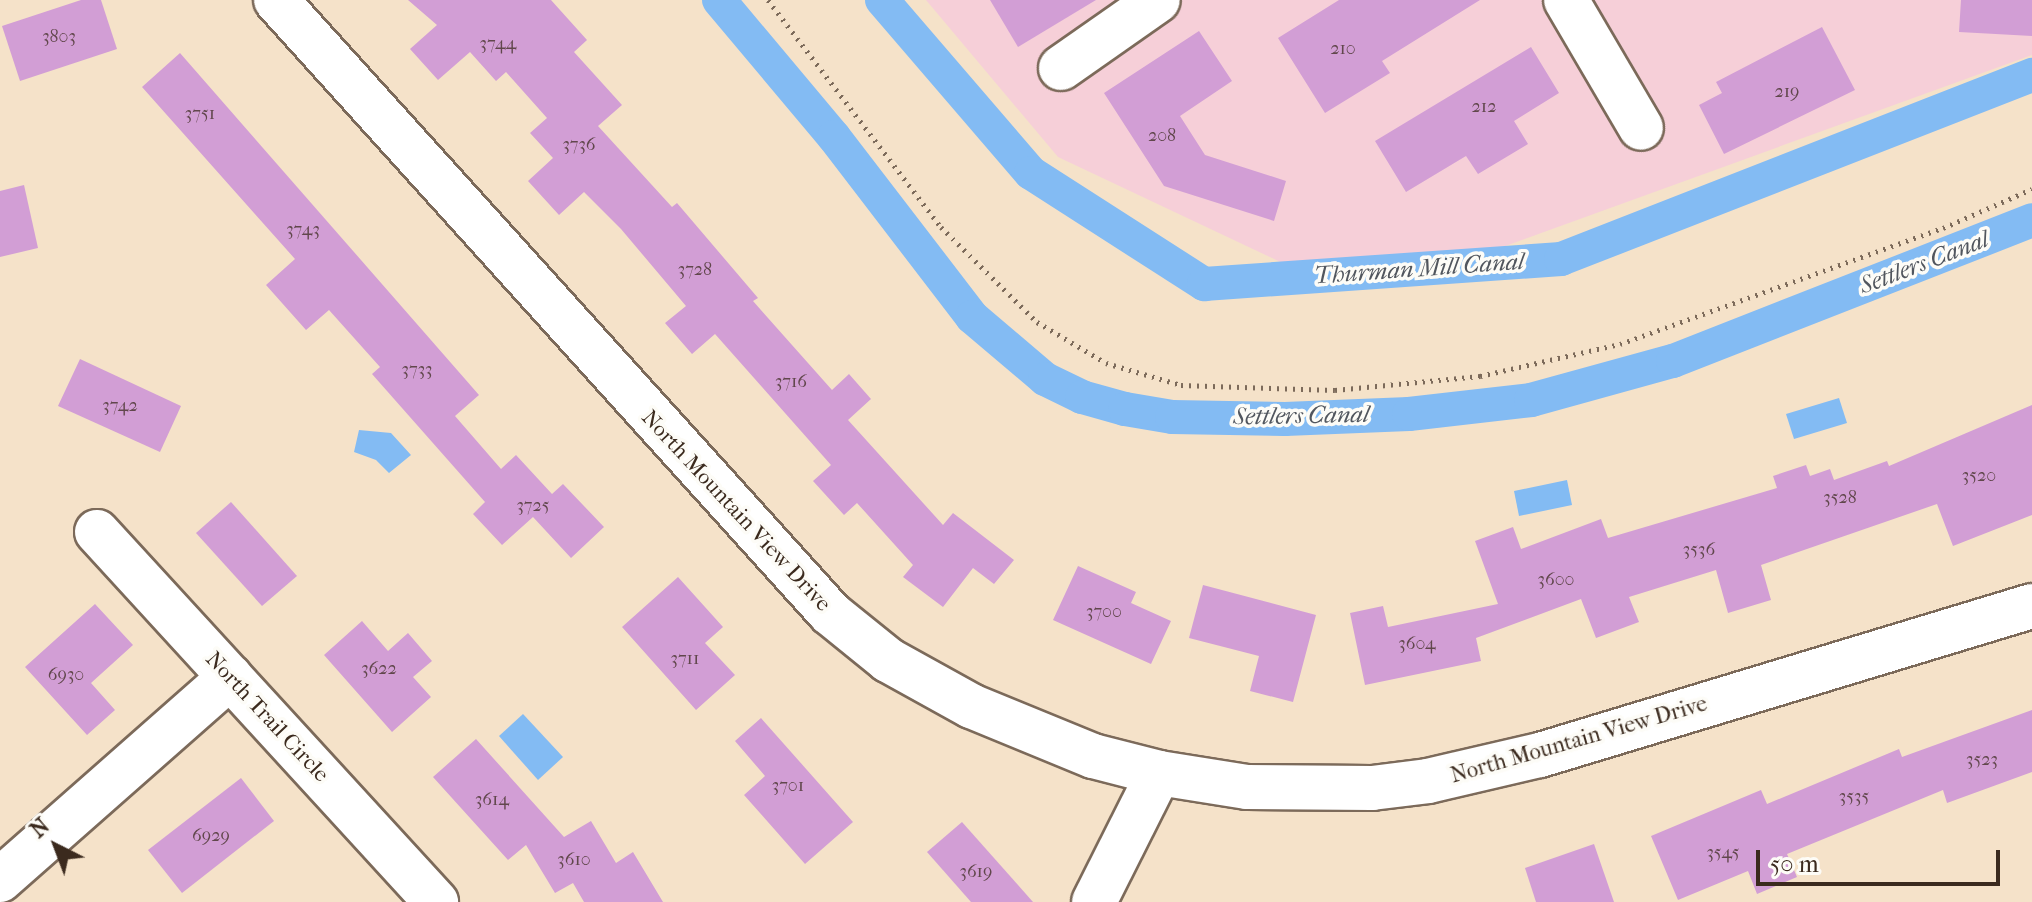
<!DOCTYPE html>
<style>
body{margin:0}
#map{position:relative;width:2032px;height:902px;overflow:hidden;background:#f5e2c9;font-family:"IM FELL French Canon",serif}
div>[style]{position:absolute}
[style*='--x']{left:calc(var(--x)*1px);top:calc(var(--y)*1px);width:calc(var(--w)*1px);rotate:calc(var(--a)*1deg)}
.built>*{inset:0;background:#f6cfd8}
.water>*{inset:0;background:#83bbf3}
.canal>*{height:34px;margin:-17px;padding:0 17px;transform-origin:17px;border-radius:17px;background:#83bbf3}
.building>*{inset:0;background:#d29ed5}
.path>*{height:5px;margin-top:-2.5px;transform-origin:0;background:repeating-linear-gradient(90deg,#7c6a5a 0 2px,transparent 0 8px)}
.roads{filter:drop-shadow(2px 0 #7c6a5a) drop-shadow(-2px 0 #7c6a5a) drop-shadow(0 2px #7c6a5a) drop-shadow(0 -2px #7c6a5a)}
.minor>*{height:44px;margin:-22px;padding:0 22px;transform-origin:22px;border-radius:22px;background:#fff}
span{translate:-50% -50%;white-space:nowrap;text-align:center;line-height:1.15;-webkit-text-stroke:7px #fdfcf7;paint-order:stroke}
.number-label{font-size:18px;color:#61474c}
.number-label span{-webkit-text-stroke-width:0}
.street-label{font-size:22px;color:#3b2a1e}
.water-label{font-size:24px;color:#51565e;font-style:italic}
.north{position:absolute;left:16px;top:806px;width:80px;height:80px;-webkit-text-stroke:6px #fdfcf7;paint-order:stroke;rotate:318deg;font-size:22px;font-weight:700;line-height:32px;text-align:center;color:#3b2a1e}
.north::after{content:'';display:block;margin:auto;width:28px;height:36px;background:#3b2a1e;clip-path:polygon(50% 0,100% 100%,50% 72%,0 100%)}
.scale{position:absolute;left:1756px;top:850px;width:244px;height:36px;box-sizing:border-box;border:4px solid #3b2a1e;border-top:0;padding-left:10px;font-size:24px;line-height:28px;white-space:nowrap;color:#3b2a1e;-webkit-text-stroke:6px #fdfcf7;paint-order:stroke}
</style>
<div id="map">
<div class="built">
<i style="clip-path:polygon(926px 0,2032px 0,2032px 55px,1486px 253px,1291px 267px,1058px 157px)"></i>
</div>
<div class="water">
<i style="clip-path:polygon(1839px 398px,1847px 423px,1794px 439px,1786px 414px)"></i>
<i style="clip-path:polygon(359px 430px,391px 433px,411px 455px,389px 473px,376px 460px,354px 452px)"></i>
<i style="clip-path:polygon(1567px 480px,1572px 505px,1519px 516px,1514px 491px)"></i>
<i style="clip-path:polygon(523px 714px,563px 757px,538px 780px,499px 736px)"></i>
</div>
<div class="canal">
<i style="--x:719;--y:0;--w:179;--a:50"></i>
<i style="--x:834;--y:137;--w:227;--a:52.5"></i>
<i style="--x:972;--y:317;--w:96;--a:40.3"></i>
<i style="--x:1045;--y:379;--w:41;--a:25.9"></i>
<i style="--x:1082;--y:397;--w:45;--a:15.6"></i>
<i style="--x:1125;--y:409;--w:48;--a:9.7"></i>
<i style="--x:1172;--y:417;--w:113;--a:1"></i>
<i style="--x:1285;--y:419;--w:124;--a:-2.3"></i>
<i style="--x:1409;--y:414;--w:123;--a:-6.5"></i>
<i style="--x:1531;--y:400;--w:147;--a:-15.4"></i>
<i style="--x:1673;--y:361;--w:386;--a:-21.4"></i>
<i style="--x:882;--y:0;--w:228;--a:49.3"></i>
<i style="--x:1031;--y:173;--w:206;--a:32.7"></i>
<i style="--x:1204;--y:284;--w:358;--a:-4"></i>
<i style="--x:1561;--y:259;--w:506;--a:-21.34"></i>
</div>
<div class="building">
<i style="clip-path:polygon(81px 0,101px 0,117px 49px,20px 81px,2px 26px)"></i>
<i style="clip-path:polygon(408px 0,551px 0,587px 40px,574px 52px,622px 105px,598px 126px,672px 207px,677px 203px,758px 298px,753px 301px,832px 390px,849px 374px,871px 399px,848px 420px,943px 525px,953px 513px,1014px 560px,994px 584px,973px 568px,943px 607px,903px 577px,913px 565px,857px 503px,844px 515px,813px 481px,831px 465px,715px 334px,692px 354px,665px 323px,686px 306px,621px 229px,584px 192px,559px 215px,528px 181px,553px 158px,530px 133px,547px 118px,506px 72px,496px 81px,470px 52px,438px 80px,410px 49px,437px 25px)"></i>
<i style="clip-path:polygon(990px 0,1096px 0,1018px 47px)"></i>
<i style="clip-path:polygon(1339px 0,1480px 0,1382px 61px,1390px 73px,1325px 113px,1278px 38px)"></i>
<i style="clip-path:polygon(1961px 0,2032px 0,2032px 36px,1959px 32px)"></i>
<i style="clip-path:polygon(1822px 27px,1855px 90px,1724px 154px,1699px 105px,1722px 93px,1716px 82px)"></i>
<i style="clip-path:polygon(1199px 31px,1232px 81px,1180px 116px,1205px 155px,1286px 181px,1274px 221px,1164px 186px,1104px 93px)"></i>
<i style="clip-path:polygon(1531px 47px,1559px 93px,1514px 121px,1528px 144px,1478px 174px,1466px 156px,1406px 192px,1375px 141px)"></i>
<i style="clip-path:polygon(180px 53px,479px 395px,455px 416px,501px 469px,516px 455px,552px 494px,563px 484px,604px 527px,571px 558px,533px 517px,502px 545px,473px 514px,485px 502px,372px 374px,380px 367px,329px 310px,306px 330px,266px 285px,295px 259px,142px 87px)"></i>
<i style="clip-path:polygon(24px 185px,38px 248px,0 257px,0 191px)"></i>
<i style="clip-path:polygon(80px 359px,181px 406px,160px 452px,58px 406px)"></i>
<i style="clip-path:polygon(2032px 405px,2032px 515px,1953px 546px,1937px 504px,1761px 565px,1771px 600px,1728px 613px,1716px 570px,1629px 597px,1639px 622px,1596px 638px,1581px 599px,1476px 638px,1481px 661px,1365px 685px,1350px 613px,1383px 606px,1388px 627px,1498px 604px,1475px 541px,1513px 527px,1521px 549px,1601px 519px,1608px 538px,1777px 488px,1773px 476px,1806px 465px,1810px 476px,1830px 469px,1834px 480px,1887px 461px,1889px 466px)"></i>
<i style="clip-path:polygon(231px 502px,297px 576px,262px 606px,196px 533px)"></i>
<i style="clip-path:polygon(1078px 566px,1136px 592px,1131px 603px,1171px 621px,1151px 664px,1053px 620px)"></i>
<i style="clip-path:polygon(678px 577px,723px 627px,705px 643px,735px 675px,696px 710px,622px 627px)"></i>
<i style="clip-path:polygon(1203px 585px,1316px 615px,1293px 702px,1250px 691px,1259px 656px,1189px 638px)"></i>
<i style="clip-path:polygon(95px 604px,133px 645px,91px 683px,115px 710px,87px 735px,25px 667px)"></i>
<i style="clip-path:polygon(362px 621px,388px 651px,408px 633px,432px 661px,413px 677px,431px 697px,392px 732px,324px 655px)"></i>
<i style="clip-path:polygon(2032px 710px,2032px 772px,1947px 803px,1943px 790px,1787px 854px,1797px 877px,1757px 894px,1748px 871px,1678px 900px,1651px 836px,1761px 790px,1767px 804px,1899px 749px,1902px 757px)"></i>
<i style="clip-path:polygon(761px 718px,853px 822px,805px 864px,744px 795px,765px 776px,735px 741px)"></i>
<i style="clip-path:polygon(476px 739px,564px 837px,591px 821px,616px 863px,633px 852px,663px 902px,584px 902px,573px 883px,555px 893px,526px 845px,508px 860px,433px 777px)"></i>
<i style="clip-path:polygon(241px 778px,274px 821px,182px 893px,148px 850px)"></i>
<i style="clip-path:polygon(962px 822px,1033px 902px,971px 902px,927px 852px)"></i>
<i style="clip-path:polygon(1594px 844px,1614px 902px,1536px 902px,1525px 868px)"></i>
</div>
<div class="path">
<i style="--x:768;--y:0;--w:285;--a:52.7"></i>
<i style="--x:941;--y:227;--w:135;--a:44.7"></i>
<i style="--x:1037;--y:322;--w:80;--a:30.7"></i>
<i style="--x:1106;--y:363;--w:78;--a:16.3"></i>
<i style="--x:1181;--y:385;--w:154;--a:1.9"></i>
<i style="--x:1335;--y:390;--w:146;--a:-5.5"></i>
<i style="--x:1480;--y:376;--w:144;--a:-12.9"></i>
<i style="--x:1620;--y:344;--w:343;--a:-19.8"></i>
<i style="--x:1943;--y:228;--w:97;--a:-23.7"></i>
</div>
<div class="roads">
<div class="minor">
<i style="--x:276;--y:0;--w:826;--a:47.89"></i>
<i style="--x:830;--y:613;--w:75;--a:39"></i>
<i style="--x:888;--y:660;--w:95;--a:29"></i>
<i style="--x:971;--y:706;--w:132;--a:22.3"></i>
<i style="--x:1093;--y:756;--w:68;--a:14.4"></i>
<i style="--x:1159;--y:773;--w:89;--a:9"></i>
<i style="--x:1247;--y:787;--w:125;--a:0.5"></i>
<i style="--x:1372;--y:788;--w:56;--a:-7.1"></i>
<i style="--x:1428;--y:781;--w:115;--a:-13.1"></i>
<i style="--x:1540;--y:755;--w:514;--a:-16.85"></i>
<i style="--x:1566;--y:0;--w:148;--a:59.6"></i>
<i style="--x:1061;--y:68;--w:118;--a:-35"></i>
<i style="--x:97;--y:532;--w:502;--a:47.5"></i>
<i style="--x:0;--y:880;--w:307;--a:-41.4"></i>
<i style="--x:1094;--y:902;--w:144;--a:-63.3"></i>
</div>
</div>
<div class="number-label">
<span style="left:59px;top:37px">3803</span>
<span style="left:498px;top:44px">3744</span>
<span style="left:1343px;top:49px">210</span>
<span style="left:1787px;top:92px">219</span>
<span style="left:1484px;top:107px">212</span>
<span style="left:200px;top:114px">3751</span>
<span style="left:1162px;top:136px">208</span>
<span style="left:579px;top:145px">3736</span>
<span style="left:303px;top:230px">3743</span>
<span style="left:695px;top:270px">3728</span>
<span style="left:417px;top:370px">3733</span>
<span style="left:791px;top:382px">3716</span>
<span style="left:120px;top:406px">3742</span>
<span style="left:1979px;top:476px">3520</span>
<span style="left:1840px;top:498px">3528</span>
<span style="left:533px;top:506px">3725</span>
<span style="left:1699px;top:550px">3536</span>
<span style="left:1556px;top:580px">3600</span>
<span style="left:1104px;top:612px">3700</span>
<span style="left:1417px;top:644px">3604</span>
<span style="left:685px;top:659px">3711</span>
<span style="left:379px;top:669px">3622</span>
<span style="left:66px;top:675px">6930</span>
<span style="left:1982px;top:760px">3523</span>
<span style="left:788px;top:786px">3701</span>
<span style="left:1854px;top:797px">3535</span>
<span style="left:492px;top:800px">3614</span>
<span style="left:211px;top:836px">6929</span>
<span style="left:1723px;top:853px">3545</span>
<span style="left:574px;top:860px">3610</span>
<span style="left:976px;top:872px">3619</span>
</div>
<div class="street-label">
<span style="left:736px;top:511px;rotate:47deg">North Mountain View Drive</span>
<span style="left:267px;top:717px;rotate:47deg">North Trail Circle</span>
<span style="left:1579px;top:740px;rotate:-16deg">North Mountain View Drive</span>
</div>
<div class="water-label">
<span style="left:1924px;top:263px;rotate:-21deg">Settlers Canal</span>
<span style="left:1419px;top:269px;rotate:-4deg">Thurman Mill Canal</span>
<span style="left:1301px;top:416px;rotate:-1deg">Settlers Canal</span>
</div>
<div class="north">N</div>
<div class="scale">50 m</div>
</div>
